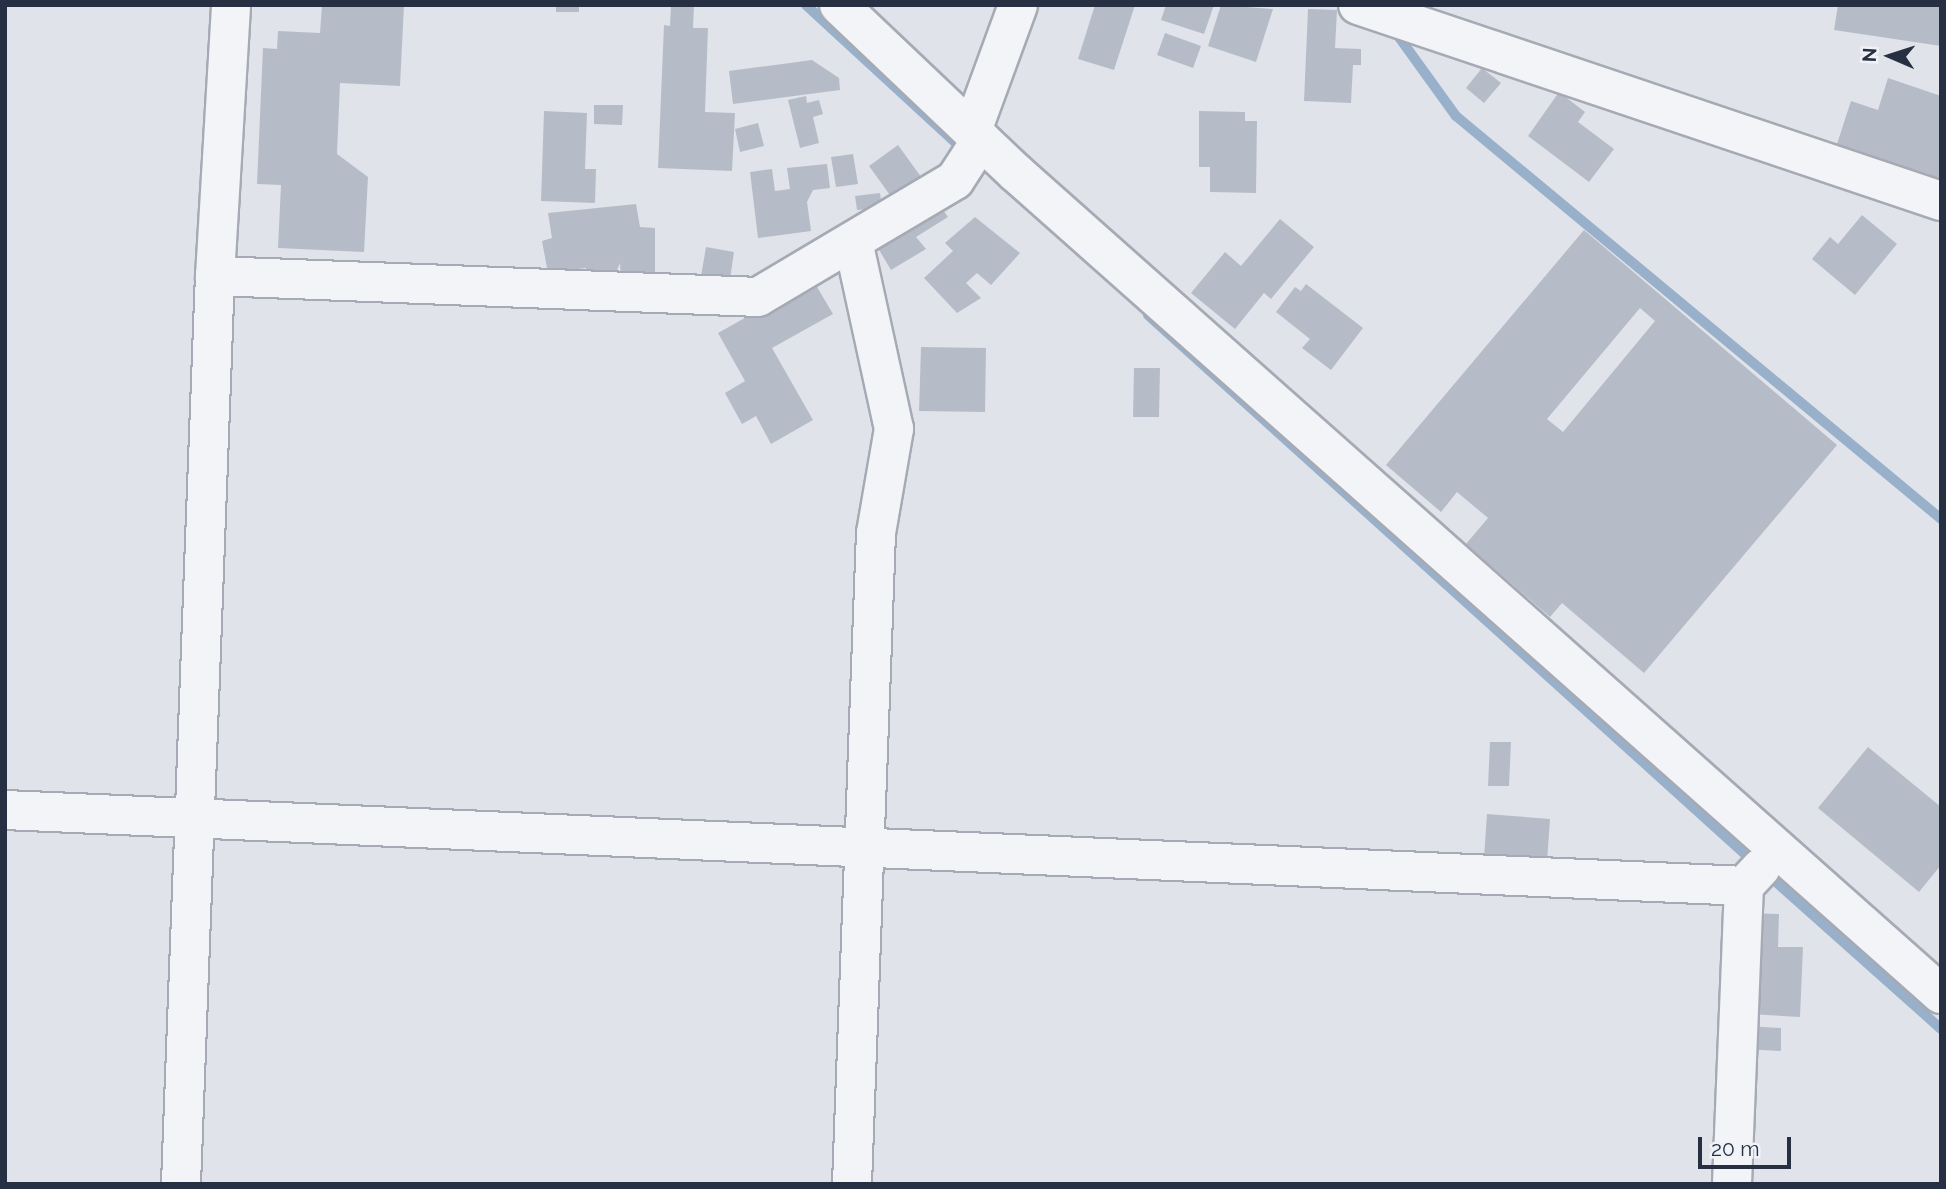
<!DOCTYPE html>
<style>
body{margin:0}
#map{position:relative;width:1946px;height:1189px;overflow:hidden;background:#e0e3e9;font-family:Raleway,sans-serif}
div>[style]{position:absolute}
[style*='--x']{left:calc(var(--x)*1px);top:calc(var(--y)*1px);width:calc(var(--w)*1px);rotate:calc(var(--a)*1deg)}
.stream>*{height:10px;margin:-5px;padding:0 5px;transform-origin:5px;border-radius:5px;background:#99b0cb}
.building>*{inset:0;background:#b6bcc7}
.roads{filter:drop-shadow(2px 0 #a5aab4) drop-shadow(-2px 0 #a5aab4) drop-shadow(0 2px #a5aab4) drop-shadow(0 -2px #a5aab4)}
.minor>*{height:38px;margin:-19px;padding:0 19px;transform-origin:19px;border-radius:19px;background:#f3f4f7}
span{translate:-50% -50%;white-space:nowrap;text-align:center;line-height:1.15;-webkit-text-stroke:5px #eff2f7;paint-order:stroke}
.frame{position:absolute;inset:0;border:7px solid #273042;pointer-events:none}
.north{position:absolute;left:1855px;top:21px;width:70px;height:70px;-webkit-text-stroke:5px #eff2f7;paint-order:stroke;rotate:273deg;font-size:19px;font-weight:700;line-height:28px;text-align:center;color:#273042}
.north::after{content:'';display:block;margin:auto;width:24px;height:32px;background:#273042;clip-path:polygon(50% 0,100% 100%,50% 72%,0 100%)}
.scale{position:absolute;left:1698px;top:1137px;width:93px;height:32px;box-sizing:border-box;border:4px solid #273042;border-top:0;padding-left:9px;font-size:21px;line-height:24px;white-space:nowrap;color:#273042;-webkit-text-stroke:5px #eff2f7;paint-order:stroke}
</style>
<div id="map">
<div class="stream">
<i style="--x:806;--y:5;--w:216;--a:42.6"></i>
<i style="--x:1391;--y:26;--w:111;--a:54.2"></i>
<i style="--x:1456;--y:116;--w:631;--a:39.72"></i>
<i style="--x:1148;--y:315;--w:818;--a:42.08"></i>
<i style="--x:1766;--y:873;--w:234;--a:41.7"></i>
</div>
<div class="building">
<i style="clip-path:polygon(322px 5px,404px 5px,400px 86px,340px 83px,337px 154px,368px 177px,364px 252px,278px 248px,281px 185px,257px 184px,263px 48px,277px 49px,278px 31px,320px 33px)"></i>
<i style="clip-path:polygon(556px 5px,579px 5px,579px 12px,556px 12px)"></i>
<i style="clip-path:polygon(671px 5px,694px 5px,693px 28px,708px 28px,705px 112px,735px 113px,732px 171px,658px 168px,664px 25px,670px 26px)"></i>
<i style="clip-path:polygon(1095px 5px,1135px 5px,1114px 70px,1078px 59px)"></i>
<i style="clip-path:polygon(1166px 5px,1214px 5px,1204px 34px,1161px 20px)"></i>
<i style="clip-path:polygon(1221px 5px,1273px 9px,1256px 62px,1208px 46px)"></i>
<i style="clip-path:polygon(1838px 5px,1941px 5px,1941px 46px,1834px 30px)"></i>
<i style="clip-path:polygon(1308px 9px,1337px 10px,1335px 48px,1361px 49px,1361px 65px,1353px 65px,1351px 103px,1304px 101px)"></i>
<i style="clip-path:polygon(1165px 33px,1201px 46px,1193px 68px,1157px 55px)"></i>
<i style="clip-path:polygon(812px 60px,839px 78px,840px 90px,733px 104px,729px 71px)"></i>
<i style="clip-path:polygon(1482px 68px,1501px 83px,1484px 103px,1466px 88px)"></i>
<i style="clip-path:polygon(1888px 78px,1941px 96px,1941px 185px,1835px 150px,1851px 101px,1878px 110px)"></i>
<i style="clip-path:polygon(1559px 92px,1585px 112px,1578px 122px,1614px 149px,1589px 182px,1528px 136px)"></i>
<i style="clip-path:polygon(806px 96px,807px 103px,819px 100px,823px 114px,813px 117px,819px 143px,800px 148px,788px 100px)"></i>
<i style="clip-path:polygon(594px 105px,623px 105px,622px 125px,594px 124px)"></i>
<i style="clip-path:polygon(544px 111px,587px 113px,585px 169px,596px 169px,595px 203px,541px 201px)"></i>
<i style="clip-path:polygon(1199px 111px,1245px 112px,1245px 121px,1257px 121px,1256px 193px,1210px 192px,1210px 167px,1199px 167px)"></i>
<i style="clip-path:polygon(758px 123px,764px 146px,740px 152px,735px 129px)"></i>
<i style="clip-path:polygon(898px 145px,924px 181px,895px 202px,869px 166px)"></i>
<i style="clip-path:polygon(853px 154px,858px 184px,836px 187px,831px 157px)"></i>
<i style="clip-path:polygon(827px 164px,830px 188px,813px 190px,807px 202px,811px 231px,758px 238px,750px 172px,772px 169px,775px 191px,790px 189px,787px 168px)"></i>
<i style="clip-path:polygon(880px 193px,882px 208px,857px 210px,855px 196px)"></i>
<i style="clip-path:polygon(937px 201px,948px 217px,916px 237px,926px 249px,891px 270px,872px 238px)"></i>
<i style="clip-path:polygon(636px 204px,640px 227px,655px 228px,655px 277px,621px 280px,620px 263px,615px 275px,588px 280px,586px 268px,548px 273px,542px 241px,552px 238px,548px 213px)"></i>
<i style="clip-path:polygon(1862px 215px,1897px 244px,1855px 295px,1812px 259px,1830px 237px,1838px 244px)"></i>
<i style="clip-path:polygon(975px 217px,1020px 253px,991px 285px,977px 273px,966px 283px,981px 298px,957px 313px,924px 278px,953px 251px,945px 243px)"></i>
<i style="clip-path:polygon(1280px 219px,1314px 247px,1271px 299px,1264px 293px,1235px 329px,1191px 293px,1225px 252px,1241px 266px)"></i>
<i style="clip-path:polygon(evenodd,1584px 230px,1837px 445px,1644px 673px,1562px 603px,1550px 617px,1466px 544px,1488px 518px,1457px 492px,1441px 512px,1386px 465px,1584px 230px,1640px 308px,1655px 321px,1563px 432px,1547px 419px,1640px 308px)"></i>
<i style="clip-path:polygon(706px 247px,734px 252px,729px 286px,700px 282px)"></i>
<i style="clip-path:polygon(813px 280px,833px 314px,772px 348px,813px 420px,771px 444px,756px 416px,742px 424px,725px 393px,745px 381px,718px 333px)"></i>
<i style="clip-path:polygon(1306px 284px,1363px 328px,1331px 370px,1302px 348px,1310px 339px,1276px 312px,1295px 287px,1301px 291px)"></i>
<i style="clip-path:polygon(921px 347px,986px 348px,985px 412px,919px 411px)"></i>
<i style="clip-path:polygon(1134px 368px,1160px 368px,1159px 417px,1133px 417px)"></i>
<i style="clip-path:polygon(1490px 742px,1511px 742px,1509px 786px,1488px 786px)"></i>
<i style="clip-path:polygon(1868px 747px,1941px 807px,1941px 865px,1919px 892px,1818px 808px)"></i>
<i style="clip-path:polygon(1487px 814px,1550px 819px,1547px 862px,1484px 858px)"></i>
<i style="clip-path:polygon(1746px 913px,1779px 914px,1778px 947px,1803px 947px,1800px 1017px,1748px 1014px)"></i>
<i style="clip-path:polygon(1746px 1026px,1781px 1028px,1781px 1051px,1744px 1049px)"></i>
</div>
<div class="roads">
<div class="minor">
<i style="--x:839;--y:5;--w:243;--a:43.5"></i>
<i style="--x:1015;--y:172;--w:1238;--a:41.6"></i>
<i style="--x:1358;--y:5;--w:615;--a:18.58"></i>
<i style="--x:972;--y:131;--w:134;--a:-69.9"></i>
<i style="--x:215;--y:276;--w:543;--a:2.21"></i>
<i style="--x:758;--y:297;--w:229;--a:-30.7"></i>
<i style="--x:955;--y:180;--w:48;--a:-57"></i>
<i style="--x:5;--y:810;--w:1741;--a:2.5"></i>
<i style="--x:181;--y:1184;--w:909;--a:-87.86"></i>
<i style="--x:215;--y:276;--w:271;--a:-86.6"></i>
<i style="--x:852;--y:1184;--w:651;--a:-87.89"></i>
<i style="--x:876;--y:533;--w:106;--a:-80.2"></i>
<i style="--x:894;--y:429;--w:192;--a:-102.3"></i>
<i style="--x:1732;--y:1184;--w:298;--a:-87.7"></i>
<i style="--x:1744;--y:886;--w:25;--a:-47"></i>
</div>
</div>
<div class="frame"></div>
<div class="north">N</div>
<div class="scale">20 m</div>
</div>
